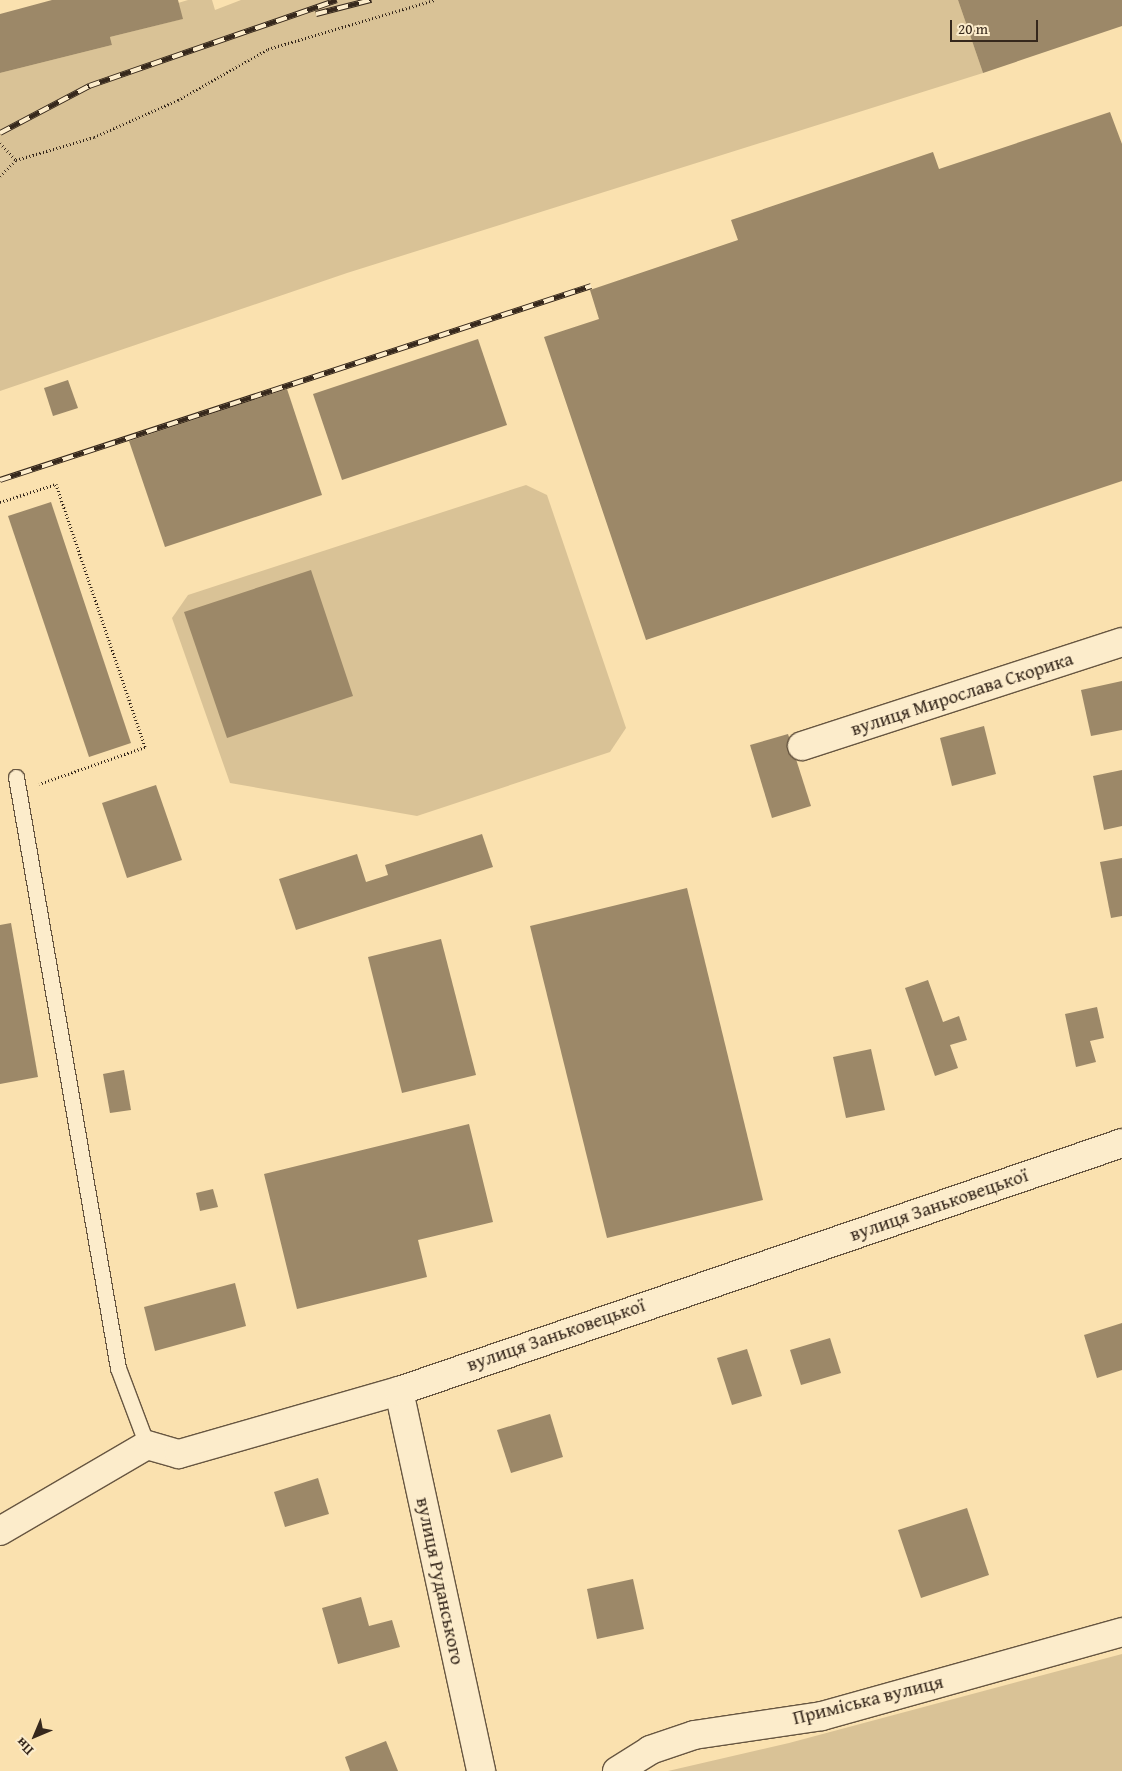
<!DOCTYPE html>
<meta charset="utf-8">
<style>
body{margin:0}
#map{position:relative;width:1122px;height:1771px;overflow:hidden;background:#fae1af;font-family:"Gentium Book Plus",serif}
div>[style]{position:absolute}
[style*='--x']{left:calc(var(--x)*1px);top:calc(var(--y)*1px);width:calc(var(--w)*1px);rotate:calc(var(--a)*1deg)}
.green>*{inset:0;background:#d9c296}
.building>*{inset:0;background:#9c8868}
.path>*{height:3px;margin-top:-1.5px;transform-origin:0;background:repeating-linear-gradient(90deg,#36281c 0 1px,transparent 0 3.5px)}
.roads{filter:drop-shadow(1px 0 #675641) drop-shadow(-1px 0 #675641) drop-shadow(0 1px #675641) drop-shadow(0 -1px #675641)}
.lane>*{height:15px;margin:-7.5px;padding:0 7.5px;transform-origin:7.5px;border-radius:7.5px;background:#fceccb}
.street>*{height:28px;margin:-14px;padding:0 14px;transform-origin:14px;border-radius:14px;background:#fceccb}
.rail>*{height:5.5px;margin-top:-2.75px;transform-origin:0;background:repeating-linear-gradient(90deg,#fceccb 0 11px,#36281c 0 22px);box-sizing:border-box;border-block:1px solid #36281c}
span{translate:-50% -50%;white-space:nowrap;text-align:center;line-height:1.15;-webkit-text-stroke:5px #fceccb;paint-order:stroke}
.street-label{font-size:19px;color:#36281c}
.north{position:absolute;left:10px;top:1711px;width:50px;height:50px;-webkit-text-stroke:4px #fceccb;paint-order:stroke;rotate:225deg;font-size:14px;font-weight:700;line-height:20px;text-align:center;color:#36281c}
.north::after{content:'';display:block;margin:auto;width:18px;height:22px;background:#36281c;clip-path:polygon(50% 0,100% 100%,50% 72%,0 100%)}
.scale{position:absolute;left:950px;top:20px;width:88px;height:22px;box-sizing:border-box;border:2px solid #36281c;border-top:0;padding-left:6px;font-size:15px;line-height:18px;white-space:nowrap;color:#36281c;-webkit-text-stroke:4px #fceccb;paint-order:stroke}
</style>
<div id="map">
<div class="green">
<i style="clip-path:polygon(188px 0,212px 0,215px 10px,241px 0,958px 0,983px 73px,347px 273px,0 391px,0 73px,112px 45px,110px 37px,182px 19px,178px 3px)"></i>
<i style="clip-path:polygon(526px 485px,547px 495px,626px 728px,610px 752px,417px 816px,230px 783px,172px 618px,188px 595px)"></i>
<i style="clip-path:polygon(1122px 1654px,1122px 1771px,668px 1771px,789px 1743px)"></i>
</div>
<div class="building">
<i style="clip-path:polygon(52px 0,178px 0,183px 19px,110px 37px,112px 45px,0 73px,0 14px)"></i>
<i style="clip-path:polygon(958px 0,1122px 0,1122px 26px,983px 73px)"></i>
<i style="clip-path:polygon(1110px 112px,1122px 144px,1122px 481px,646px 640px,544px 337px,599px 319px,590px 290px,738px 240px,731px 220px,933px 152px,939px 169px)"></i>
<i style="clip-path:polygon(478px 339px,507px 425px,342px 480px,313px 394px)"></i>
<i style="clip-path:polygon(68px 380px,78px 408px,53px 416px,44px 388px)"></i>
<i style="clip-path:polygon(287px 389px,322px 495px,165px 547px,129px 441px)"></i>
<i style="clip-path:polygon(51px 502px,131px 743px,89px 757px,8px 516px)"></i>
<i style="clip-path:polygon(311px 570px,353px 696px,227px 738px,184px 612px)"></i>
<i style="clip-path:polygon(1122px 681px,1122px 730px,1091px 736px,1081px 690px)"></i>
<i style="clip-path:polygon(984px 726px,996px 774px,952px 786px,940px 738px)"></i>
<i style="clip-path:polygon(788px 734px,811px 806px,772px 818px,750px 745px)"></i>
<i style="clip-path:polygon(1122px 770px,1122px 826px,1104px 830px,1093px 776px)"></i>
<i style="clip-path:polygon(156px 785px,182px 860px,127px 878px,102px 803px)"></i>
<i style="clip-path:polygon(482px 834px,493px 867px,296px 930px,279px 879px,357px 854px,366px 882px,388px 875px,385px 865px)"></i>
<i style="clip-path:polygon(1122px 858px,1122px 916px,1111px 918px,1100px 862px)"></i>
<i style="clip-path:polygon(687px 888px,763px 1200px,607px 1238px,530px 926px)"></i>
<i style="clip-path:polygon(11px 923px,38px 1077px,0 1084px,0 925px)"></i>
<i style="clip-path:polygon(441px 939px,476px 1075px,402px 1093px,368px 957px)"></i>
<i style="clip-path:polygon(928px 980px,943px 1022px,959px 1016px,967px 1040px,950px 1045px,958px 1068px,935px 1076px,905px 988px)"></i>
<i style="clip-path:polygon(1097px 1007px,1104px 1038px,1090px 1041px,1096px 1062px,1076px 1067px,1065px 1014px)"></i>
<i style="clip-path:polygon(871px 1049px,885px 1110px,846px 1118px,833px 1057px)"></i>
<i style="clip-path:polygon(124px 1070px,131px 1110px,110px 1113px,103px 1074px)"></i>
<i style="clip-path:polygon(469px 1124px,493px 1222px,418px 1240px,427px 1277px,297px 1309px,264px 1174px)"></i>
<i style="clip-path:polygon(213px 1189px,218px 1207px,200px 1211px,196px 1193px)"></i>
<i style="clip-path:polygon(235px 1283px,246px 1326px,155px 1351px,144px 1307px)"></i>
<i style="clip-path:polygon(1122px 1323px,1122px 1370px,1097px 1378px,1084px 1335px)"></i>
<i style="clip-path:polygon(830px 1338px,841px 1373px,801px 1385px,790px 1350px)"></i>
<i style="clip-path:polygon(747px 1349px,762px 1396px,732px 1405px,717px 1358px)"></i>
<i style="clip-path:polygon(550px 1414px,563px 1457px,511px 1473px,497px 1430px)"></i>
<i style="clip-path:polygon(318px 1478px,329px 1514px,285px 1527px,274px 1492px)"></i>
<i style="clip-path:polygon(967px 1508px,989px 1575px,921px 1598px,898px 1530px)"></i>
<i style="clip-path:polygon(633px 1579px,644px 1629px,597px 1639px,587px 1589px)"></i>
<i style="clip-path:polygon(361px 1597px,369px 1626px,392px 1620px,400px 1647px,338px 1664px,322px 1608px)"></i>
<i style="clip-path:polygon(386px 1741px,398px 1771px,350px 1771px,345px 1757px)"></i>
</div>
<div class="path">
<i style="--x:0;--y:143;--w:23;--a:47"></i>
<i style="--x:16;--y:160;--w:81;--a:-16.4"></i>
<i style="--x:94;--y:137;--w:92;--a:-23.8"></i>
<i style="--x:178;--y:100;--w:103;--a:-29.5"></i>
<i style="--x:268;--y:49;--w:174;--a:-16.4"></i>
<i style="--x:0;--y:176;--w:23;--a:-45"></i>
<i style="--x:0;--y:502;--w:59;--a:-17.8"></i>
<i style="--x:56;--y:484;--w:278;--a:71.3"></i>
<i style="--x:145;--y:747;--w:112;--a:160.8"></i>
</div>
<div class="roads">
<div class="lane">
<i style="--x:16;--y:777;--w:600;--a:80.21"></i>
<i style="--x:118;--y:1368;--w:82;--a:69.4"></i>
</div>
<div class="street">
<i style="--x:802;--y:746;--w:336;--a:-18"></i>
<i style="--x:399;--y:1391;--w:389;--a:77.8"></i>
<i style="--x:0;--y:1531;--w:170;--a:-30.3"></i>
<i style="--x:147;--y:1445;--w:33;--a:16"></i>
<i style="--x:179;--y:1454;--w:229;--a:-16"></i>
<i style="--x:399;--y:1391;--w:764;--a:-18.93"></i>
<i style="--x:617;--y:1771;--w:39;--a:-32"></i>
<i style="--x:650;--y:1750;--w:46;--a:-18.8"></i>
<i style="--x:694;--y:1735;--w:129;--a:-8.4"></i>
<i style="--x:822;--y:1716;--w:312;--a:-15.6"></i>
</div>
</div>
<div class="rail">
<i style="--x:316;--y:14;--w:57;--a:-14.3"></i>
<i style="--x:0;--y:133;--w:101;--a:-27.8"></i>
<i style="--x:89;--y:86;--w:262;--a:-19.1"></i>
<i style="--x:0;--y:480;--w:622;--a:-18.17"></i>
</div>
<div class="street-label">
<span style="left:962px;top:694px;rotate:-18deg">вулиця Мирослава Скорика</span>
<span style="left:939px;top:1205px;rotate:-19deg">вулиця Заньковецької</span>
<span style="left:556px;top:1335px;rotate:-19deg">вулиця Заньковецької</span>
<span style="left:440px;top:1581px;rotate:78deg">вулиця Руданського</span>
<span style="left:868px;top:1700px;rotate:-14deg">Приміська вулиця</span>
</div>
<div class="north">Пн</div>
<div class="scale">20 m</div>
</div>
